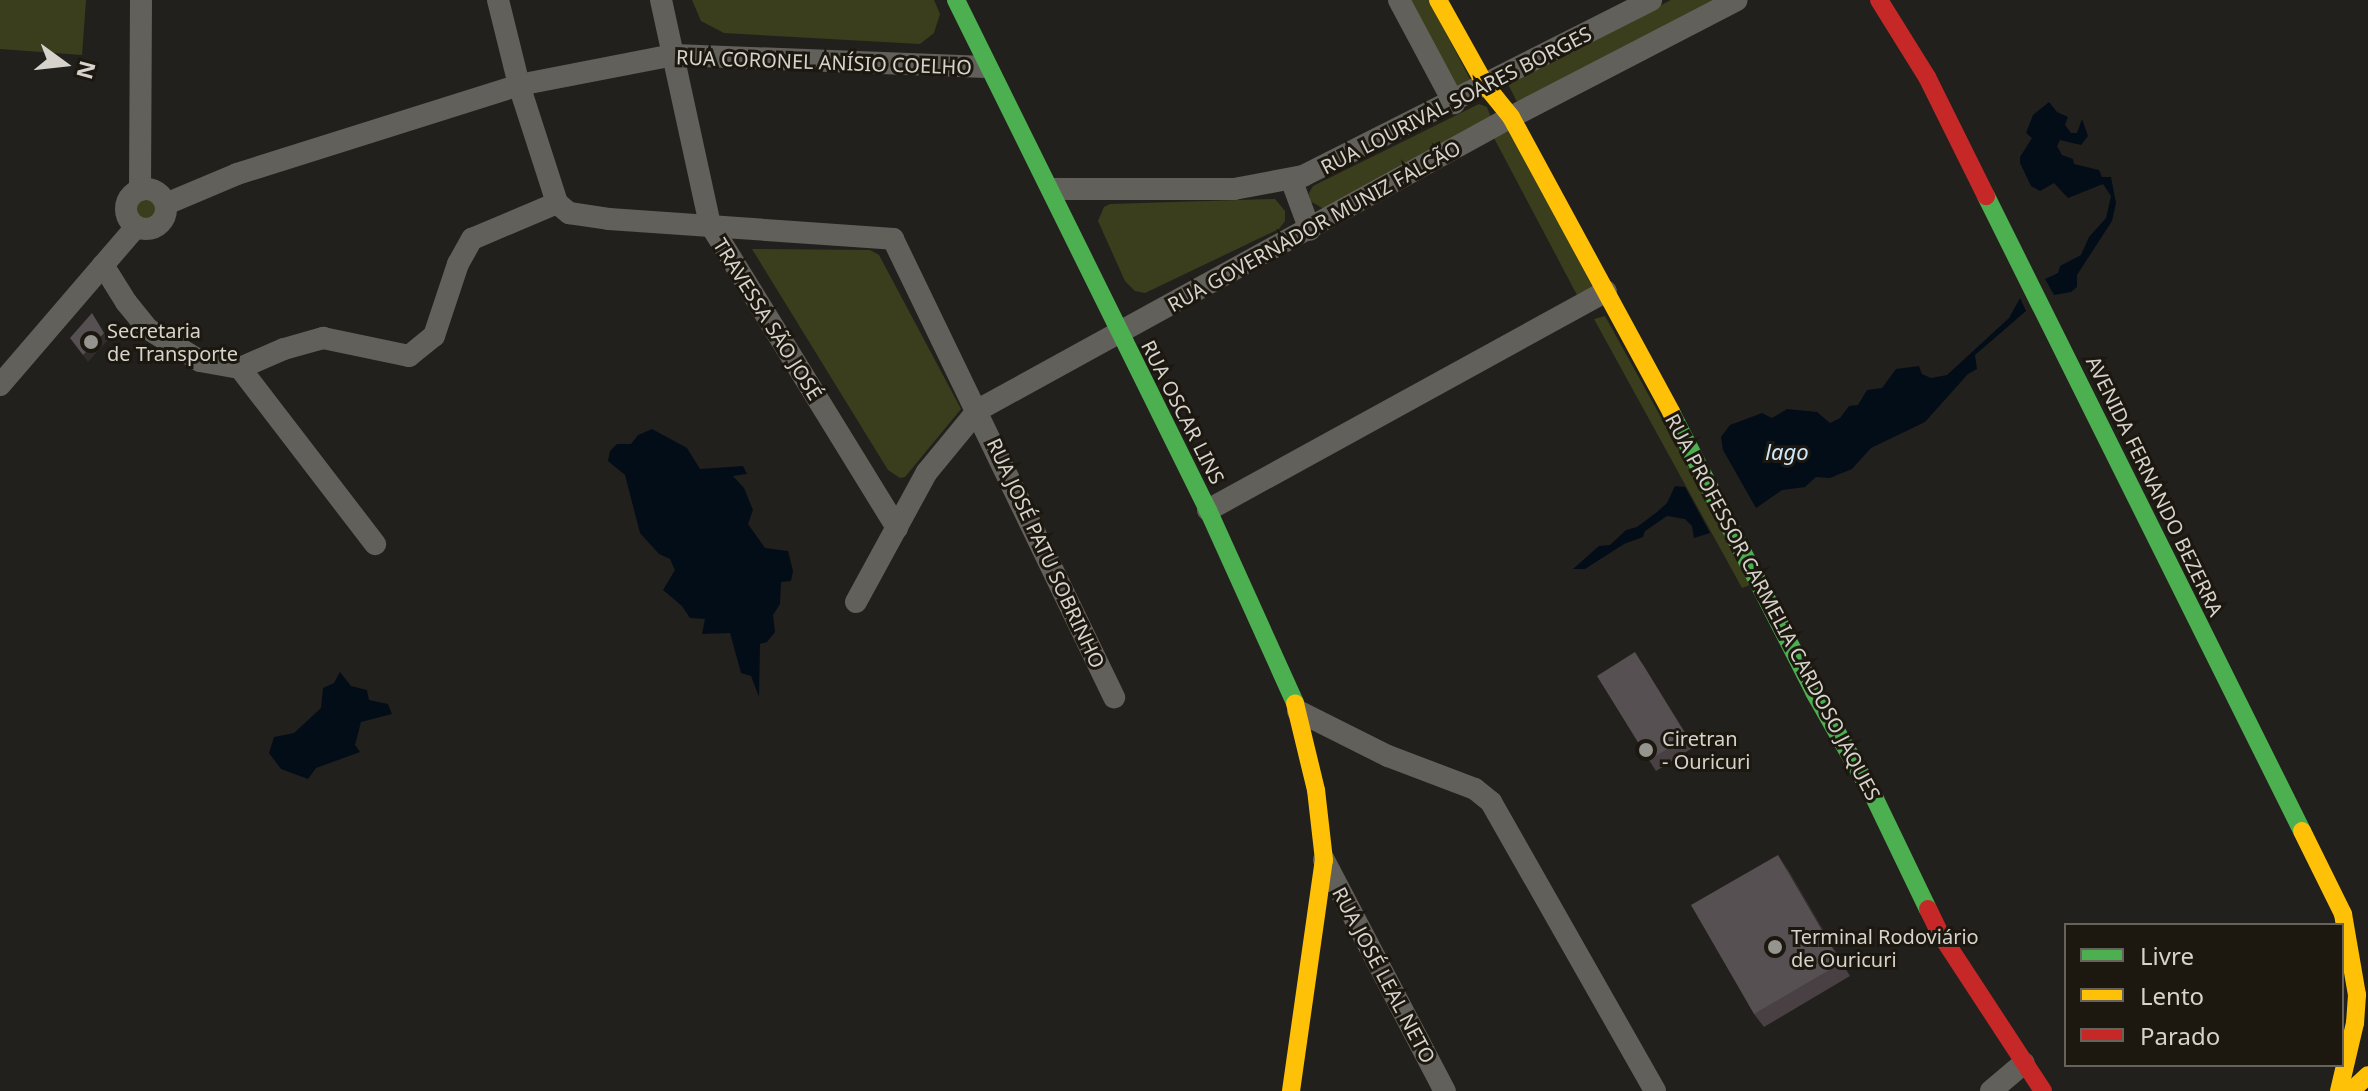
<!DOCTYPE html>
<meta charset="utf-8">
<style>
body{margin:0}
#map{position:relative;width:2368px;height:1091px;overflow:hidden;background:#22201c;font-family:"Noto Sans",sans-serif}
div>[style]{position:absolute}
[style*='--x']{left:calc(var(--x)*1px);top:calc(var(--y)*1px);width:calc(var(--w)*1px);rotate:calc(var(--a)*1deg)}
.green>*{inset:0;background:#3b3e1c}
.round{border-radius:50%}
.water>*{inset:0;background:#030d18}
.street>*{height:22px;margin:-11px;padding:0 11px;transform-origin:11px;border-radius:11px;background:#62605a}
.street>.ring{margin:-11px;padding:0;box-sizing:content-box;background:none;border:22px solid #62605a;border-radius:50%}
.fast>*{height:18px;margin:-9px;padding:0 9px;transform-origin:9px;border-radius:9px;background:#4caf50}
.slow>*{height:18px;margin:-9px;padding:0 9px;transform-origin:9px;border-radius:9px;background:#ffc107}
.jam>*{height:18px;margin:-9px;padding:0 9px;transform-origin:9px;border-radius:9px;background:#c62828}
.wall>*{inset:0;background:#484043}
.shaded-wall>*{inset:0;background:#322d2d}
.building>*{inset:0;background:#575052}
.dots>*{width:22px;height:22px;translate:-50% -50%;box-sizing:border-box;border:4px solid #1c180f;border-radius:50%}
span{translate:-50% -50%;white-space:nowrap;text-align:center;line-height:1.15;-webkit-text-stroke:6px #1c180f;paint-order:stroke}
.street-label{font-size:20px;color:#d5d3cc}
.poi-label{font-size:20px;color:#d5d3cc}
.left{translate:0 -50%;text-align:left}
.water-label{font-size:22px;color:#cfe8fc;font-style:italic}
.legend{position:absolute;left:2064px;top:923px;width:280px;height:144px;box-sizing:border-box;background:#1c180f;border:2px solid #66635b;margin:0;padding:10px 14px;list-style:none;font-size:24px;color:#d5d3cc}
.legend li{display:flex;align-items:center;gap:16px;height:40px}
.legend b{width:40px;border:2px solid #66635b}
.north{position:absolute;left:24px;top:24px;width:80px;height:80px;-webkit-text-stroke:6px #1c180f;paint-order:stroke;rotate:105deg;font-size:22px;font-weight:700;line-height:32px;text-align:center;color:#d5d3cc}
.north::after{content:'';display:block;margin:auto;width:28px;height:36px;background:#d5d3cc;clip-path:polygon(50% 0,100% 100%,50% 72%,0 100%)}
</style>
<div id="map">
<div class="green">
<i style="clip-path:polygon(0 0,86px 0,82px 55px,0 49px)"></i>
<i style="clip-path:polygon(692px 0,934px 0,940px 14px,934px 33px,920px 44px,724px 33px,701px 21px)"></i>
<i style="clip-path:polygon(1408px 0,1429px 0,1472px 83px,1456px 87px)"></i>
<i style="clip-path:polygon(1671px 0,1717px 0,1517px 102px,1508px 84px)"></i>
<i style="clip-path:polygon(1479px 104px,1487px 107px,1492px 120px,1324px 209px,1310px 201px,1309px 193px,1313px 186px)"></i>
<i style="clip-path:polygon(1510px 130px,1593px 288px,1577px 295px,1494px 138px)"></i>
<i class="round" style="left:135px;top:197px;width:24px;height:24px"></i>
<i style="clip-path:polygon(1275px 199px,1285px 211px,1285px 221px,1279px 229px,1145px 293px,1135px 291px,1125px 281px,1098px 221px,1104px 207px,1110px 204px)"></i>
<i style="clip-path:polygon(752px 249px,870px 250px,879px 255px,961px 409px,905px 477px,900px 478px,888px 470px)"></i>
<i style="clip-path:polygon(1605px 316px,1753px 584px,1742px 588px,1594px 319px)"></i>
</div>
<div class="water">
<i style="clip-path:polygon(2049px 102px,2057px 112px,2068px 117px,2065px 125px,2071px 133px,2077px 133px,2082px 119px,2088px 136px,2081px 145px,2060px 140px,2057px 146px,2062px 155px,2073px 159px,2074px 164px,2099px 170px,2102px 177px,2111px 177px,2116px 203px,2112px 221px,2077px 275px,2077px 287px,2071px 292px,2054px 295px,2045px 279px,2058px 273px,2060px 266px,2081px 255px,2089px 237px,2106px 218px,2111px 196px,2103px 184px,2068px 198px,2054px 183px,2040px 191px,2031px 186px,2020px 163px,2020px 157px,2032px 138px,2026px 133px,2033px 115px)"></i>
<i style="clip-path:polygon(2020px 298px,2026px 311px,1975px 355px,1977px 369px,1968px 374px,1925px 422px,1871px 448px,1852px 469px,1830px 478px,1816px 477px,1805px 487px,1782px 490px,1756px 508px,1723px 450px,1721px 437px,1730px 425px,1762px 413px,1772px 418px,1787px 409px,1817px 412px,1830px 423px,1840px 418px,1849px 406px,1858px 405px,1867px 390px,1882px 388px,1896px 369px,1919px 366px,1922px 374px,1931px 378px,1947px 375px,2009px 318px)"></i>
<i style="clip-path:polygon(652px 429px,687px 448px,700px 469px,743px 466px,747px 474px,733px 476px,744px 488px,753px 510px,748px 524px,765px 548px,788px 551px,793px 571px,791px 581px,781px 582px,780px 604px,773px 615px,775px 632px,767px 642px,760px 644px,759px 697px,751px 676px,741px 673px,730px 633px,702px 634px,705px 619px,690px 618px,682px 606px,663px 590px,675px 570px,670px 559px,659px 554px,640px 533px,625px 475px,608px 461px,610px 451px,617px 444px,631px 444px,638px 435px)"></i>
<i style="clip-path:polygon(1675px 486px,1685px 487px,1710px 533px,1694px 538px,1692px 526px,1685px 519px,1667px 516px,1645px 531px,1643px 537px,1624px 544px,1585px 569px,1573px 569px,1599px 546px,1610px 545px,1626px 530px,1637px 527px,1657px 512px,1667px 503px)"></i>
<i style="clip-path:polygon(340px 672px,351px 686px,367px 690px,369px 700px,388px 704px,392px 714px,361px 722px,355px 745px,360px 752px,316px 768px,308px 779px,281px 769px,269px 753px,274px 737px,294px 733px,321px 708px,323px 688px,334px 683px)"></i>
</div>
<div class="street">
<i style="--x:498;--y:0;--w:88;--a:76.1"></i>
<i style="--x:519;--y:85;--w:124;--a:72.1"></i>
<i style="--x:557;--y:203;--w:16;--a:40"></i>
<i style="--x:569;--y:213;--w:40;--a:8.5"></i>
<i style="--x:609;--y:219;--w:285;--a:4"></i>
<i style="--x:893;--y:239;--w:509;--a:64.24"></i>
<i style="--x:661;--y:0;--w:229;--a:77.7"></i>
<i style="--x:710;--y:224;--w:357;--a:58.4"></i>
<i style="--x:1399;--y:0;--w:117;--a:61.9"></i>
<i style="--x:1291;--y:179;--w:54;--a:69.6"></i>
<i style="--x:1052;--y:189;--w:182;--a:0"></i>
<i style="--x:1234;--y:189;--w:70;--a:-10.7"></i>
<i style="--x:1303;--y:176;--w:390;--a:-26.8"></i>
<i class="ring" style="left:126px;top:189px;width:18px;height:18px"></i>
<i style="--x:140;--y:190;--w:190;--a:-89.7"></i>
<i style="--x:166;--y:204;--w:77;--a:-22.9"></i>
<i style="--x:237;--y:174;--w:296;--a:-17.5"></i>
<i style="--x:519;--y:85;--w:158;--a:-11"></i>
<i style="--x:674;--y:55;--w:312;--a:2.2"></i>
<i style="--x:103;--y:265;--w:44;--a:58.1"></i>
<i style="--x:126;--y:302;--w:35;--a:51"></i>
<i style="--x:148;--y:329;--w:61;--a:31.6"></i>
<i style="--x:200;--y:361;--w:41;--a:9.9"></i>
<i style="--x:240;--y:368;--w:48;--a:-23.4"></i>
<i style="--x:284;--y:349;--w:41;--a:-15.8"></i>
<i style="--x:323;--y:338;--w:88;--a:11.8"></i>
<i style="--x:409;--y:356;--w:32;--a:-39"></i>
<i style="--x:434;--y:336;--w:76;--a:-71.6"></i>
<i style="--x:458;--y:264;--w:29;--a:-61"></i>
<i style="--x:472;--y:239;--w:92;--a:-23"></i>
<i style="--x:240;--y:368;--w:222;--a:52.5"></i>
<i style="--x:0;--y:385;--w:208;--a:-49.3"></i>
<i style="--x:1208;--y:510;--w:454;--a:-28.8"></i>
<i style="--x:856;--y:602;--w:148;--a:-61.4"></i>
<i style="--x:927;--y:472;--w:80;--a:-50.6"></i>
<i style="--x:978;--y:410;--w:608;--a:-28.8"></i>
<i style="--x:1511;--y:117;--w:254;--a:-27.4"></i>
<i style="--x:1298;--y:711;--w:101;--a:26.6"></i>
<i style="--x:1388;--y:756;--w:93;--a:20.8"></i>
<i style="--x:1475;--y:789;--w:21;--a:39"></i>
<i style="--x:1491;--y:802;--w:332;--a:60.4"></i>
<i style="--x:1324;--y:860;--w:261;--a:62.4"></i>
<i style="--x:1991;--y:1091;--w:43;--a:-40.3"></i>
</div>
<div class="fast">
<i style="--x:956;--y:0;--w:569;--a:63.71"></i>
<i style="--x:1208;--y:510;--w:212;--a:65.7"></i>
<i style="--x:1986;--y:196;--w:709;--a:63.54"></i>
<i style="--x:1671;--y:412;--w:314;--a:62.9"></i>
<i style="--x:1814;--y:692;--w:121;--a:60.3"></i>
<i style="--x:1874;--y:797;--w:124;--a:64.3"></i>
</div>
<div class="slow">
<i style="--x:1438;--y:0;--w:98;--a:60.8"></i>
<i style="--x:1486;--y:86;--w:40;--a:51"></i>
<i style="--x:1511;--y:117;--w:336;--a:61.5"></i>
<i style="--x:2302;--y:831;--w:93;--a:63.7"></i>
<i style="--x:2343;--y:914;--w:82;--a:80.2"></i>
<i style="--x:2357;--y:995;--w:28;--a:94"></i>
<i style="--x:2355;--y:1023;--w:70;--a:103.2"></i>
<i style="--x:1291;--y:1091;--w:233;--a:-81.9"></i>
<i style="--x:1324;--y:860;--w:70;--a:-96.5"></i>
<i style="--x:1316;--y:790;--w:89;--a:-103.6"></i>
<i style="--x:2351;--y:1091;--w:23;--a:-43"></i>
</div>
<div class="jam">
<i style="--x:1879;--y:0;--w:91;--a:58.1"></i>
<i style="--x:1927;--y:77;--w:133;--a:63.6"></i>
<i style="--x:1928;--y:909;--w:25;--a:64"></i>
<i style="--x:1939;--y:932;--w:190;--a:56.8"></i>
</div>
<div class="wall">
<i style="clip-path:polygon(1642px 663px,1694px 747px,1656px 771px,1649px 760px)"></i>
<i style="clip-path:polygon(1787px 868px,1850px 976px,1764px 1027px,1754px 1014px)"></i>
</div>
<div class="shaded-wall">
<i style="clip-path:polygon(96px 320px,108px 340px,88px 362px,83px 355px)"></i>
<i style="clip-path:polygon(1778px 855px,1787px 868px,1850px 976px,1841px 963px)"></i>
</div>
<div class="building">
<i style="clip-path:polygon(92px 313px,104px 333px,83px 355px,70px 338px)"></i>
<i style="clip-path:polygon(1635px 652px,1687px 737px,1649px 760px,1597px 676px)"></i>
<i style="clip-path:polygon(1778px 855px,1841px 963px,1754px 1014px,1691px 905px)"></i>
</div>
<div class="dots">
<i style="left:91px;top:342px;background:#96948e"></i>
<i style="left:1646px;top:750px;background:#96948e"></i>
<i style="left:1775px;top:947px;background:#96948e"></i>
</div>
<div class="street-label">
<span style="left:824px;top:62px;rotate:2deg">RUA CORONEL ANÍSIO COELHO</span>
<span style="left:1456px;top:100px;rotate:-27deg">RUA LOURIVAL SOARES BORGES</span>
<span style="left:1314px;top:226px;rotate:-29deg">RUA GOVERNADOR MUNIZ FALCÃO</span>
<span style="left:768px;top:319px;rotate:58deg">TRAVESSA SÃO JOSÉ</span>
<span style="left:1183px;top:412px;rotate:63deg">RUA OSCAR LINS</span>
<span style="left:2155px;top:486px;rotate:64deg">AVENIDA FERNANDO BEZERRA</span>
<span style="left:1046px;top:553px;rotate:65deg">RUA JOSÉ PATU SOBRINHO</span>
<span style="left:1773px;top:607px;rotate:62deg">RUA PROFESSOR CARMELIA CARDOSO JAQUES</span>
<span style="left:1384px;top:975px;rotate:62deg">RUA JOSÉ LEAL NETO</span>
</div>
<div class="poi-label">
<span class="left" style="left:107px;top:342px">Secretaria<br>de Transporte</span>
<span class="left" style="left:1662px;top:750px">Ciretran<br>- Ouricuri</span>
<span class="left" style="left:1791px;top:948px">Terminal Rodoviário<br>de Ouricuri</span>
</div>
<div class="water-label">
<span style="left:1787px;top:452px">lago</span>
</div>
<ul class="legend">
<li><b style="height:10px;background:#4caf50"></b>Livre</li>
<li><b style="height:10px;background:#ffc107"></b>Lento</li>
<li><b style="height:10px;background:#c62828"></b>Parado</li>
</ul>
<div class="north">N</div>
</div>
